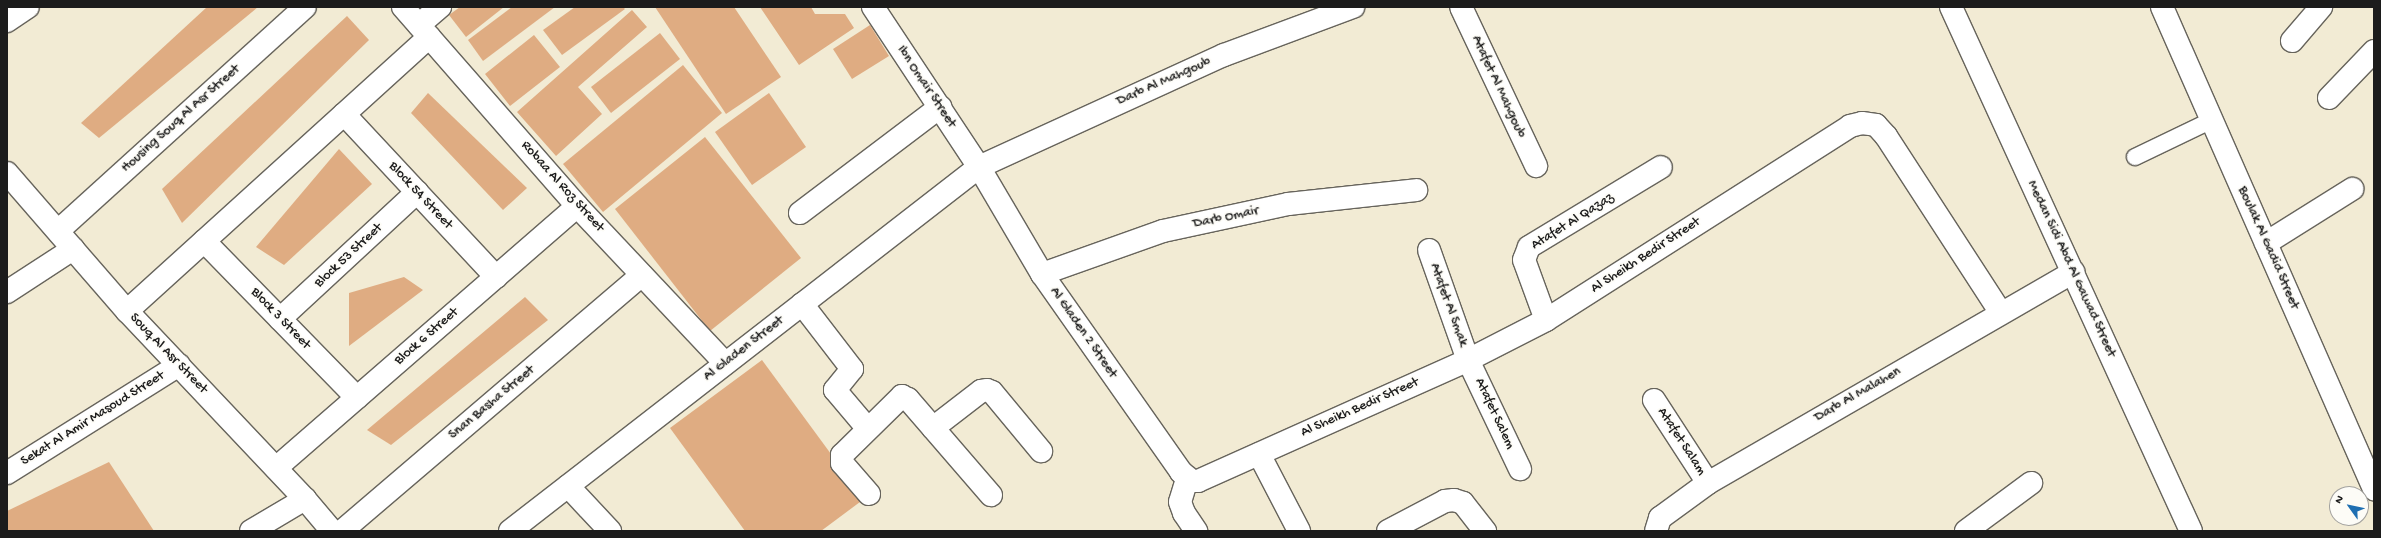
<!DOCTYPE html>
<style>
body{margin:0}
#map{position:relative;width:2381px;height:538px;overflow:hidden;background:#f2ebd4;font-family:"Gochi Hand",sans-serif}
div>[style]{position:absolute}
[style*='--x']{left:calc(var(--x)*1px);top:calc(var(--y)*1px);width:calc(var(--w)*1px);rotate:calc(var(--a)*1deg)}
.building>*{inset:0;background:#dfac82}
.roads{filter:drop-shadow(1px 0 #67645c) drop-shadow(-1px 0 #67645c) drop-shadow(0 1px #67645c) drop-shadow(0 -1px #67645c)}
.service>*{height:16px;margin:-8px;padding:0 8px;transform-origin:8px;border-radius:8px;background:#fff}
.minor>*{height:22px;margin:-11px;padding:0 11px;transform-origin:11px;border-radius:11px;background:#fff}
.tertiary>*{height:22px;margin:-11px;padding:0 11px;transform-origin:11px;border-radius:11px;background:#fff}
.primary>*{height:22px;margin:-11px;padding:0 11px;transform-origin:11px;border-radius:11px;background:#fff}
span{translate:-50% -50%;white-space:nowrap;text-align:center;line-height:1.15;-webkit-text-stroke:3.5px #fdfcf7;paint-order:stroke}
.street-label{font-size:14px;color:#1c1c1c}
.frame{position:absolute;inset:0;border:8px solid #1c1c1c;pointer-events:none}
.north{position:absolute;left:2329px;top:486px;width:40px;height:40px;box-sizing:border-box;background:#fdfcf7;border:1px solid #a3a29f;border-radius:50%;rotate:303deg;font-size:11px;font-weight:700;line-height:16px;text-align:center;color:#1c1c1c}
.north::after{content:'';display:block;margin:auto;width:14px;height:18px;background:#1f6fb2;clip-path:polygon(50% 0,100% 100%,50% 72%,0 100%)}
</style>
<div id="map">
<div class="building">
<i style="clip-path:polygon(207px 7px,258px 7px,99px 138px,81px 123px)"></i>
<i style="clip-path:polygon(460px 7px,504px 7px,466px 37px,449px 15px)"></i>
<i style="clip-path:polygon(512px 7px,555px 7px,483px 61px,468px 40px)"></i>
<i style="clip-path:polygon(575px 7px,623px 7px,625px 9px,562px 55px,543px 30px)"></i>
<i style="clip-path:polygon(655px 7px,734px 7px,781px 77px,726px 114px)"></i>
<i style="clip-path:polygon(760px 7px,811px 7px,815px 14px,845px 14px,854px 28px,799px 65px)"></i>
<i style="clip-path:polygon(632px 10px,647px 27px,578px 87px,602px 114px,556px 156px,517px 112px)"></i>
<i style="clip-path:polygon(347px 16px,369px 40px,182px 223px,162px 189px)"></i>
<i style="clip-path:polygon(870px 25px,889px 56px,852px 79px,833px 49px)"></i>
<i style="clip-path:polygon(660px 33px,680px 59px,611px 113px,591px 87px)"></i>
<i style="clip-path:polygon(534px 35px,560px 67px,510px 106px,485px 74px)"></i>
<i style="clip-path:polygon(683px 65px,722px 113px,603px 212px,563px 164px)"></i>
<i style="clip-path:polygon(428px 93px,527px 188px,503px 210px,411px 113px)"></i>
<i style="clip-path:polygon(769px 93px,806px 147px,752px 185px,715px 132px)"></i>
<i style="clip-path:polygon(705px 137px,801px 258px,710px 331px,615px 209px)"></i>
<i style="clip-path:polygon(339px 149px,372px 184px,284px 265px,256px 247px)"></i>
<i style="clip-path:polygon(404px 277px,423px 290px,349px 346px,349px 293px)"></i>
<i style="clip-path:polygon(525px 297px,548px 320px,391px 445px,367px 430px)"></i>
<i style="clip-path:polygon(762px 360px,864px 499px,821px 531px,745px 531px,670px 428px)"></i>
<i style="clip-path:polygon(109px 462px,154px 531px,8px 531px,7px 511px)"></i>
</div>
<div class="roads">
<div class="service">
<i style="--x:2135;--y:157;--w:85;--a:-25.7"></i>
</div>
<div class="minor">
<i style="--x:403;--y:7;--w:264;--a:48.8"></i>
<i style="--x:577;--y:206;--w:216;--a:46.7"></i>
<i style="--x:873;--y:7;--w:192;--a:56.5"></i>
<i style="--x:979;--y:167;--w:124;--a:59.5"></i>
<i style="--x:1042;--y:274;--w:242;--a:54.9"></i>
<i style="--x:1181;--y:472;--w:14;--a:39"></i>
<i style="--x:1192;--y:481;--w:6;--a:0"></i>
<i style="--x:1198;--y:481;--w:296;--a:-24.1"></i>
<i style="--x:1468;--y:360;--w:88;--a:-27.1"></i>
<i style="--x:1546;--y:320;--w:361;--a:-32.5"></i>
<i style="--x:1850;--y:126;--w:12;--a:-14"></i>
<i style="--x:1862;--y:123;--w:14;--a:8"></i>
<i style="--x:1876;--y:125;--w:15;--a:48"></i>
<i style="--x:1886;--y:136;--w:211;--a:57"></i>
<i style="--x:1461;--y:7;--w:176;--a:64.7"></i>
<i style="--x:419;--y:25;--w:28;--a:-41"></i>
<i style="--x:2292;--y:41;--w:45;--a:-49.5"></i>
<i style="--x:2329;--y:98;--w:65;--a:-46.2"></i>
<i style="--x:344;--y:114;--w:223;--a:47"></i>
<i style="--x:7;--y:173;--w:183;--a:49"></i>
<i style="--x:127;--y:311;--w:259;--a:46.6"></i>
<i style="--x:305;--y:499;--w:42;--a:49.8"></i>
<i style="--x:800;--y:213;--w:176;--a:-37.1"></i>
<i style="--x:58;--y:231;--w:333;--a:-42.2"></i>
<i style="--x:204;--y:241;--w:219;--a:45.7"></i>
<i style="--x:2266;--y:243;--w:102;--a:-32.1"></i>
<i style="--x:1429;--y:250;--w:117;--a:70.5"></i>
<i style="--x:1468;--y:360;--w:121;--a:64.5"></i>
<i style="--x:1042;--y:274;--w:128;--a:-19.6"></i>
<i style="--x:1163;--y:231;--w:128;--a:-12.2"></i>
<i style="--x:1288;--y:204;--w:129;--a:-6.2"></i>
<i style="--x:7;--y:292;--w:79;--a:-33.1"></i>
<i style="--x:802;--y:304;--w:82;--a:52.4"></i>
<i style="--x:852;--y:369;--w:27;--a:129"></i>
<i style="--x:835;--y:390;--w:51;--a:49.8"></i>
<i style="--x:127;--y:311;--w:408;--a:-42.2"></i>
<i style="--x:280;--y:319;--w:187;--a:-42.8"></i>
<i style="--x:1546;--y:320;--w:64;--a:-110.1"></i>
<i style="--x:1524;--y:260;--w:14;--a:-69"></i>
<i style="--x:1529;--y:247;--w:154;--a:-31.2"></i>
<i style="--x:1654;--y:400;--w:99;--a:57"></i>
<i style="--x:933;--y:428;--w:61;--a:-37.6"></i>
<i style="--x:981;--y:391;--w:6;--a:-9"></i>
<i style="--x:987;--y:390;--w:5;--a:22"></i>
<i style="--x:992;--y:392;--w:77;--a:50.3"></i>
<i style="--x:1259;--y:454;--w:87;--a:62.5"></i>
<i style="--x:276;--y:468;--w:399;--a:-41"></i>
<i style="--x:7;--y:473;--w:203;--a:-32.1"></i>
<i style="--x:1187;--y:479;--w:24;--a:107"></i>
<i style="--x:1180;--y:502;--w:12;--a:70"></i>
<i style="--x:1184;--y:513;--w:22;--a:56"></i>
<i style="--x:568;--y:486;--w:62;--a:47"></i>
<i style="--x:869;--y:494;--w:41;--a:-131.1"></i>
<i style="--x:842;--y:463;--w:8;--a:-90"></i>
<i style="--x:842;--y:455;--w:84;--a:-44.5"></i>
<i style="--x:902;--y:396;--w:7;--a:27"></i>
<i style="--x:908;--y:399;--w:127;--a:49.2"></i>
<i style="--x:251;--y:531;--w:63;--a:-30.7"></i>
<i style="--x:342;--y:531;--w:394;--a:-40.5"></i>
<i style="--x:510;--y:531;--w:594;--a:-37.82"></i>
<i style="--x:979;--y:167;--w:269;--a:-24.6"></i>
<i style="--x:1224;--y:55;--w:138;--a:-20.4"></i>
<i style="--x:1388;--y:531;--w:64;--a:-27.8"></i>
<i style="--x:1445;--y:501;--w:9;--a:-6"></i>
<i style="--x:1454;--y:500;--w:9;--a:18"></i>
<i style="--x:1463;--y:503;--w:36;--a:52"></i>
<i style="--x:1656;--y:531;--w:14;--a:-73"></i>
<i style="--x:1660;--y:518;--w:59;--a:-36.1"></i>
<i style="--x:1708;--y:483;--w:422;--a:-30"></i>
<i style="--x:1966;--y:531;--w:81;--a:-36.4"></i>
</div>
<div class="tertiary">
<i style="--x:1951;--y:7;--w:576;--a:65.39"></i>
<i style="--x:2162;--y:7;--w:527;--a:66.26"></i>
</div>
<div class="primary">
<i style="--x:7;--y:21;--w:25;--a:-34"></i>
</div>
</div>
<div class="street-label">
<span style="left:1164px;top:82px;rotate:-24deg">Darb Al Mahgoub</span>
<span style="left:926px;top:87px;rotate:56deg">Ibn Omair Street</span>
<span style="left:1498px;top:87px;rotate:65deg">Atafet Al Mahgoub</span>
<span style="left:181px;top:119px;rotate:-42deg">Housing Souq Al Asr Street</span>
<span style="left:562px;top:187px;rotate:48deg">Robaa Al Roz Street</span>
<span style="left:420px;top:196px;rotate:47deg">Block 54 Street</span>
<span style="left:1226px;top:218px;rotate:-12deg">Darb Omair</span>
<span style="left:1573px;top:222px;rotate:-32deg">Atafet Al Qazaz</span>
<span style="left:2268px;top:248px;rotate:66deg">Boulak Al Gadid Street</span>
<span style="left:349px;top:256px;rotate:-43deg">Block 53 Street</span>
<span style="left:1646px;top:256px;rotate:-33deg">Al Sheikh Bedir Street</span>
<span style="left:2071px;top:269px;rotate:65deg">Medan Sidi Abd Al Gawad Street</span>
<span style="left:1448px;top:305px;rotate:70deg">Atafet Al Smak</span>
<span style="left:280px;top:319px;rotate:46deg">Block 3 Street</span>
<span style="left:1083px;top:333px;rotate:55deg">Al Gladen 2 Street</span>
<span style="left:427px;top:337px;rotate:-41deg">Block 6 Street</span>
<span style="left:744px;top:349px;rotate:-38deg">Al Gladen Street</span>
<span style="left:168px;top:354px;rotate:46deg">Souq Al Asr Street</span>
<span style="left:1858px;top:395px;rotate:-30deg">Darb Al Malahen</span>
<span style="left:492px;top:403px;rotate:-40deg">Snan Basha Street</span>
<span style="left:1360px;top:408px;rotate:-24deg">Al Sheikh Bedir Street</span>
<span style="left:1494px;top:414px;rotate:65deg">Atafet Salem</span>
<span style="left:93px;top:419px;rotate:-32deg">Sekat Al Amir Masoud Street</span>
<span style="left:1681px;top:442px;rotate:57deg">Atafet Salam</span>
</div>
<div class="frame"></div>
<div class="north">N</div>
</div>
